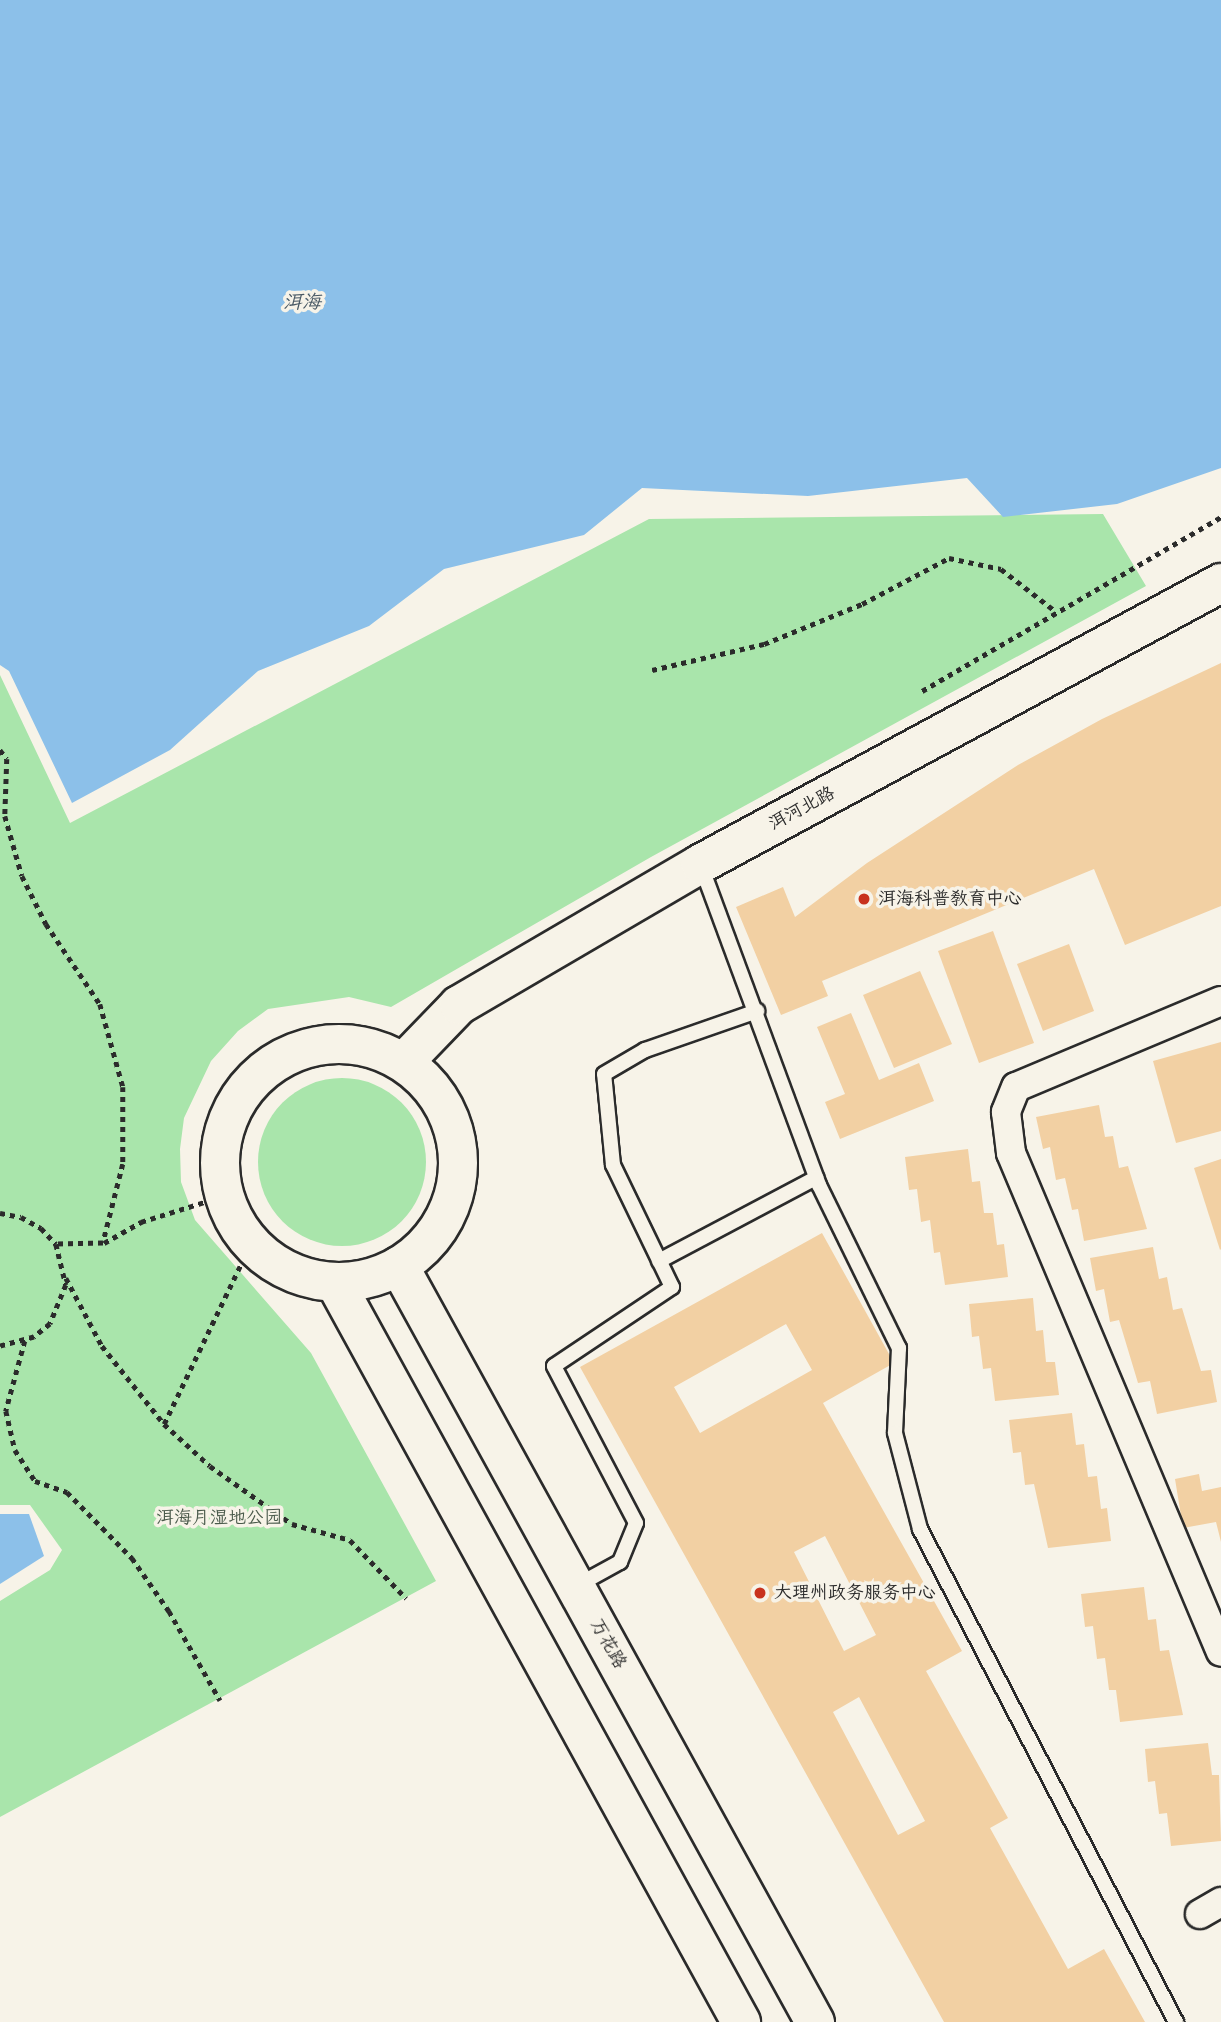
<!DOCTYPE html>
<meta charset="utf-8">
<style>
body{margin:0}
#map{position:relative;width:1221px;height:2022px;overflow:hidden;background:#f7f3e8;font-family:Pangolin,"LXGW WenKai TC",sans-serif}
div>[style]{position:absolute}
[style*='--x']{left:calc(var(--x)*1px);top:calc(var(--y)*1px);width:calc(var(--w)*1px);rotate:calc(var(--a)*1deg)}
.green>*{inset:0;background:#a9e5ab}
.round{border-radius:50%}
.water>*{inset:0;background:#8cc0e9}
.building>*{inset:0;background:#f2d0a3}
.path>*{height:4.5px;margin-top:-2.25px;transform-origin:0;background:repeating-linear-gradient(90deg,#2b2b2b 0 5px,transparent 0 10px)}
.roads{filter:drop-shadow(2px 0 #2b2b2b) drop-shadow(-2px 0 #2b2b2b) drop-shadow(0 2px #2b2b2b) drop-shadow(0 -2px #2b2b2b)}
.lane>*{height:14px;margin:-7px;padding:0 7px;transform-origin:7px;border-radius:7px;background:#f7f3e8}
.street>*{height:28px;margin:-14px;padding:0 14px;transform-origin:14px;border-radius:14px;background:#f7f3e8}
.secondary>*{height:38px;margin:-19px;padding:0 19px;transform-origin:19px;border-radius:19px;background:#f7f3e8}
.secondary>.ring{margin:-19px;padding:0;box-sizing:content-box;background:none;border:38px solid #f7f3e8;border-radius:50%}
.dots>*{width:19px;height:19px;translate:-50% -50%;box-sizing:border-box;border:4px solid #f7f3e8;border-radius:50%}
span{translate:-50% -50%;white-space:nowrap;text-align:center;line-height:1.15;-webkit-text-stroke:7px #f7f3e8;paint-order:stroke}
.street-label{font-size:18px;color:#2b2b2b}
.poi-label{font-size:18px;color:#2b2b2b}
.left{translate:0 -50%;text-align:left}
.park-label{font-size:18px;color:#4a5a4b}
.water-label{font-size:19px;color:#485864;font-style:italic}
</style>
<div id="map">
<div class="green">
<i style="clip-path:polygon(1103px 514px,1146px 586px,651px 857px,391px 1007px,349px 997px,268px 1009px,238px 1031px,211px 1061px,184px 1118px,180px 1149px,181px 1182px,195px 1220px,311px 1353px,436px 1581px,0 1817px,0 1601px,50px 1570px,62px 1550px,30px 1505px,0 1505px,0 675px,70px 823px,649px 519px)"></i>
<i class="round" style="left:258px;top:1078px;width:168px;height:168px"></i>
</div>
<div class="water">
<i style="clip-path:polygon(0 0,1221px 0,1221px 468px,1117px 504px,1003px 517px,967px 478px,808px 496px,642px 488px,584px 535px,444px 569px,369px 626px,258px 671px,170px 750px,72px 803px,9px 671px,0 665px)"></i>
<i style="clip-path:polygon(0 1514px,29px 1514px,44px 1556px,0 1584px)"></i>
</div>
<div class="building">
<i style="clip-path:polygon(1221px 663px,1221px 906px,1125px 945px,1094px 869px,822px 981px,828px 996px,781px 1015px,736px 907px,783px 887px,795px 917px,867px 863px,1018px 765px,1102px 719px)"></i>
<i style="clip-path:polygon(993px 931px,1034px 1043px,979px 1063px,938px 951px)"></i>
<i style="clip-path:polygon(1069px 944px,1094px 1011px,1043px 1031px,1017px 964px)"></i>
<i style="clip-path:polygon(920px 971px,952px 1044px,894px 1068px,863px 995px)"></i>
<i style="clip-path:polygon(851px 1013px,879px 1080px,919px 1063px,934px 1101px,840px 1139px,825px 1102px,845px 1094px,817px 1027px)"></i>
<i style="clip-path:polygon(1221px 1042px,1221px 1131px,1176px 1143px,1153px 1061px)"></i>
<i style="clip-path:polygon(1099px 1105px,1105px 1137px,1113px 1136px,1119px 1168px,1128px 1166px,1147px 1229px,1084px 1241px,1078px 1209px,1072px 1210px,1065px 1178px,1056px 1180px,1050px 1147px,1043px 1149px,1036px 1117px)"></i>
<i style="clip-path:polygon(968px 1149px,972px 1182px,980px 1181px,984px 1213px,993px 1213px,997px 1245px,1004px 1244px,1008px 1277px,945px 1285px,940px 1252px,934px 1253px,930px 1220px,921px 1222px,917px 1189px,909px 1190px,905px 1157px)"></i>
<i style="clip-path:polygon(1221px 1159px,1221px 1249px,1220px 1250px,1194px 1168px)"></i>
<i style="clip-path:polygon(evenodd,822px 1233px,894px 1363px,823px 1403px,962px 1651px,926px 1671px,1008px 1818px,990px 1828px,1068px 1969px,1104px 1949px,1145px 2022px,944px 2022px,580px 1367px,822px 1233px,786px 1324px,812px 1370px,700px 1433px,674px 1387px,786px 1324px,822px 1233px,825px 1536px,876px 1635px,844px 1651px,794px 1552px,825px 1536px,822px 1233px,859px 1697px,925px 1821px,898px 1835px,833px 1712px,859px 1697px)"></i>
<i style="clip-path:polygon(1153px 1247px,1159px 1279px,1167px 1277px,1173px 1310px,1182px 1308px,1201px 1371px,1211px 1370px,1217px 1402px,1157px 1414px,1150px 1381px,1138px 1383px,1119px 1320px,1110px 1322px,1104px 1289px,1096px 1291px,1090px 1258px)"></i>
<i style="clip-path:polygon(1033px 1298px,1036px 1331px,1043px 1330px,1046px 1362px,1055px 1362px,1059px 1395px,995px 1401px,991px 1368px,983px 1369px,979px 1336px,972px 1337px,969px 1304px)"></i>
<i style="clip-path:polygon(1072px 1413px,1076px 1445px,1084px 1444px,1088px 1477px,1097px 1476px,1101px 1509px,1107px 1508px,1111px 1541px,1048px 1548px,1034px 1484px,1025px 1485px,1021px 1452px,1013px 1453px,1009px 1420px)"></i>
<i style="clip-path:polygon(1199px 1474px,1202px 1491px,1221px 1487px,1221px 1542px,1216px 1522px,1183px 1528px,1175px 1479px)"></i>
<i style="clip-path:polygon(1144px 1587px,1148px 1620px,1156px 1619px,1160px 1651px,1169px 1650px,1183px 1715px,1120px 1722px,1116px 1690px,1109px 1690px,1105px 1658px,1097px 1659px,1093px 1626px,1085px 1627px,1081px 1594px)"></i>
<i style="clip-path:polygon(1208px 1743px,1212px 1775px,1219px 1775px,1221px 1841px,1171px 1846px,1167px 1813px,1159px 1814px,1155px 1781px,1148px 1782px,1145px 1749px)"></i>
</div>
<div class="path">
<i style="--x:652;--y:670;--w:115;--a:-13.1"></i>
<i style="--x:764;--y:644;--w:106;--a:-22.2"></i>
<i style="--x:862;--y:604;--w:98;--a:-27.9"></i>
<i style="--x:949;--y:558;--w:53;--a:11.9"></i>
<i style="--x:1001;--y:569;--w:67;--a:37.7"></i>
<i style="--x:922;--y:691;--w:346;--a:-30.2"></i>
<i style="--x:0;--y:750;--w:11;--a:52"></i>
<i style="--x:7;--y:759;--w:57;--a:92"></i>
<i style="--x:5;--y:816;--w:62;--a:74.2"></i>
<i style="--x:22;--y:876;--w:54;--a:63.4"></i>
<i style="--x:46;--y:924;--w:97;--a:56"></i>
<i style="--x:100;--y:1004;--w:86;--a:74.5"></i>
<i style="--x:123;--y:1087;--w:77;--a:90"></i>
<i style="--x:123;--y:1164;--w:81;--a:104.2"></i>
<i style="--x:103;--y:1243;--w:47;--a:178.8"></i>
<i style="--x:0;--y:1213;--w:21;--a:11"></i>
<i style="--x:21;--y:1217;--w:23;--a:29"></i>
<i style="--x:41;--y:1228;--w:22;--a:47"></i>
<i style="--x:56;--y:1244;--w:42;--a:76.3"></i>
<i style="--x:66;--y:1285;--w:42;--a:112.3"></i>
<i style="--x:50;--y:1324;--w:21;--a:141"></i>
<i style="--x:34;--y:1337;--w:35;--a:165"></i>
<i style="--x:104;--y:1243;--w:43;--a:-29.6"></i>
<i style="--x:141;--y:1222;--w:87;--a:-17.4"></i>
<i style="--x:66;--y:1278;--w:77;--a:62.1"></i>
<i style="--x:102;--y:1346;--w:100;--a:51.5"></i>
<i style="--x:164;--y:1424;--w:62;--a:42.4"></i>
<i style="--x:210;--y:1466;--w:100;--a:35.3"></i>
<i style="--x:292;--y:1524;--w:60;--a:15.4"></i>
<i style="--x:350;--y:1540;--w:81;--a:46"></i>
<i style="--x:25;--y:1341;--w:73;--a:105.2"></i>
<i style="--x:6;--y:1411;--w:40;--a:77"></i>
<i style="--x:15;--y:1450;--w:37;--a:57"></i>
<i style="--x:35;--y:1481;--w:34;--a:19"></i>
<i style="--x:67;--y:1492;--w:93;--a:45.4"></i>
<i style="--x:132;--y:1558;--w:65;--a:55.1"></i>
<i style="--x:169;--y:1611;--w:103;--a:60.2"></i>
<i style="--x:164;--y:1424;--w:201;--a:-64.3"></i>
</div>
<div class="roads">
<div class="lane">
<i style="--x:701;--y:866;--w:340;--a:69.7"></i>
<i style="--x:819;--y:1185;--w:182;--a:63.9"></i>
<i style="--x:899;--y:1348;--w:85;--a:92.7"></i>
<i style="--x:895;--y:1433;--w:99;--a:75.4"></i>
<i style="--x:920;--y:1529;--w:556;--a:62.56"></i>
<i style="--x:659;--y:1261;--w:178;--a:-27.9"></i>
<i style="--x:578;--y:1585;--w:48;--a:-28.7"></i>
<i style="--x:620;--y:1562;--w:42;--a:-67.7"></i>
<i style="--x:636;--y:1523;--w:177;--a:-117.6"></i>
<i style="--x:554;--y:1366;--w:142;--a:-33.8"></i>
<i style="--x:672;--y:1287;--w:136;--a:-115.8"></i>
<i style="--x:613;--y:1165;--w:91;--a:-95.6"></i>
<i style="--x:604;--y:1074;--w:48;--a:-30.3"></i>
<i style="--x:645;--y:1050;--w:119;--a:-19.2"></i>
</div>
<div class="street">
<i style="--x:1221;--y:1001;--w:222;--a:157.2"></i>
<i style="--x:1016;--y:1087;--w:27;--a:112"></i>
<i style="--x:1006;--y:1112;--w:41;--a:83"></i>
<i style="--x:1011;--y:1153;--w:541;--a:67.18"></i>
<i style="--x:1200;--y:1914;--w:24;--a:-30"></i>
</div>
<div class="secondary">
<i class="ring" style="left:220px;top:1044px;width:200px;height:200px"></i>
<i style="--x:404;--y:1062;--w:79;--a:-46"></i>
<i style="--x:459;--y:1005;--w:279;--a:-30.3"></i>
<i style="--x:700;--y:864;--w:592;--a:-28.34"></i>
<i style="--x:399;--y:1266;--w:863;--a:61.18"></i>
<i style="--x:336;--y:1284;--w:842;--a:61.24"></i>
</div>
</div>
<div class="dots">
<i style="left:864px;top:899px;background:#c8321e"></i>
<i style="left:760px;top:1593px;background:#c8321e"></i>
</div>
<div class="street-label">
<span style="left:802px;top:809px;rotate:-28deg">洱河北路</span>
<span style="left:608px;top:1644px;rotate:61deg">万花路</span>
</div>
<div class="poi-label">
<span class="left" style="left:878px;top:899px">洱海科普教育中心</span>
<span class="left" style="left:774px;top:1593px">大理州政务服务中心</span>
</div>
<div class="park-label">
<span style="left:219px;top:1518px">洱海月湿地公园</span>
</div>
<div class="water-label">
<span style="left:302px;top:303px">洱海</span>
</div>
</div>
